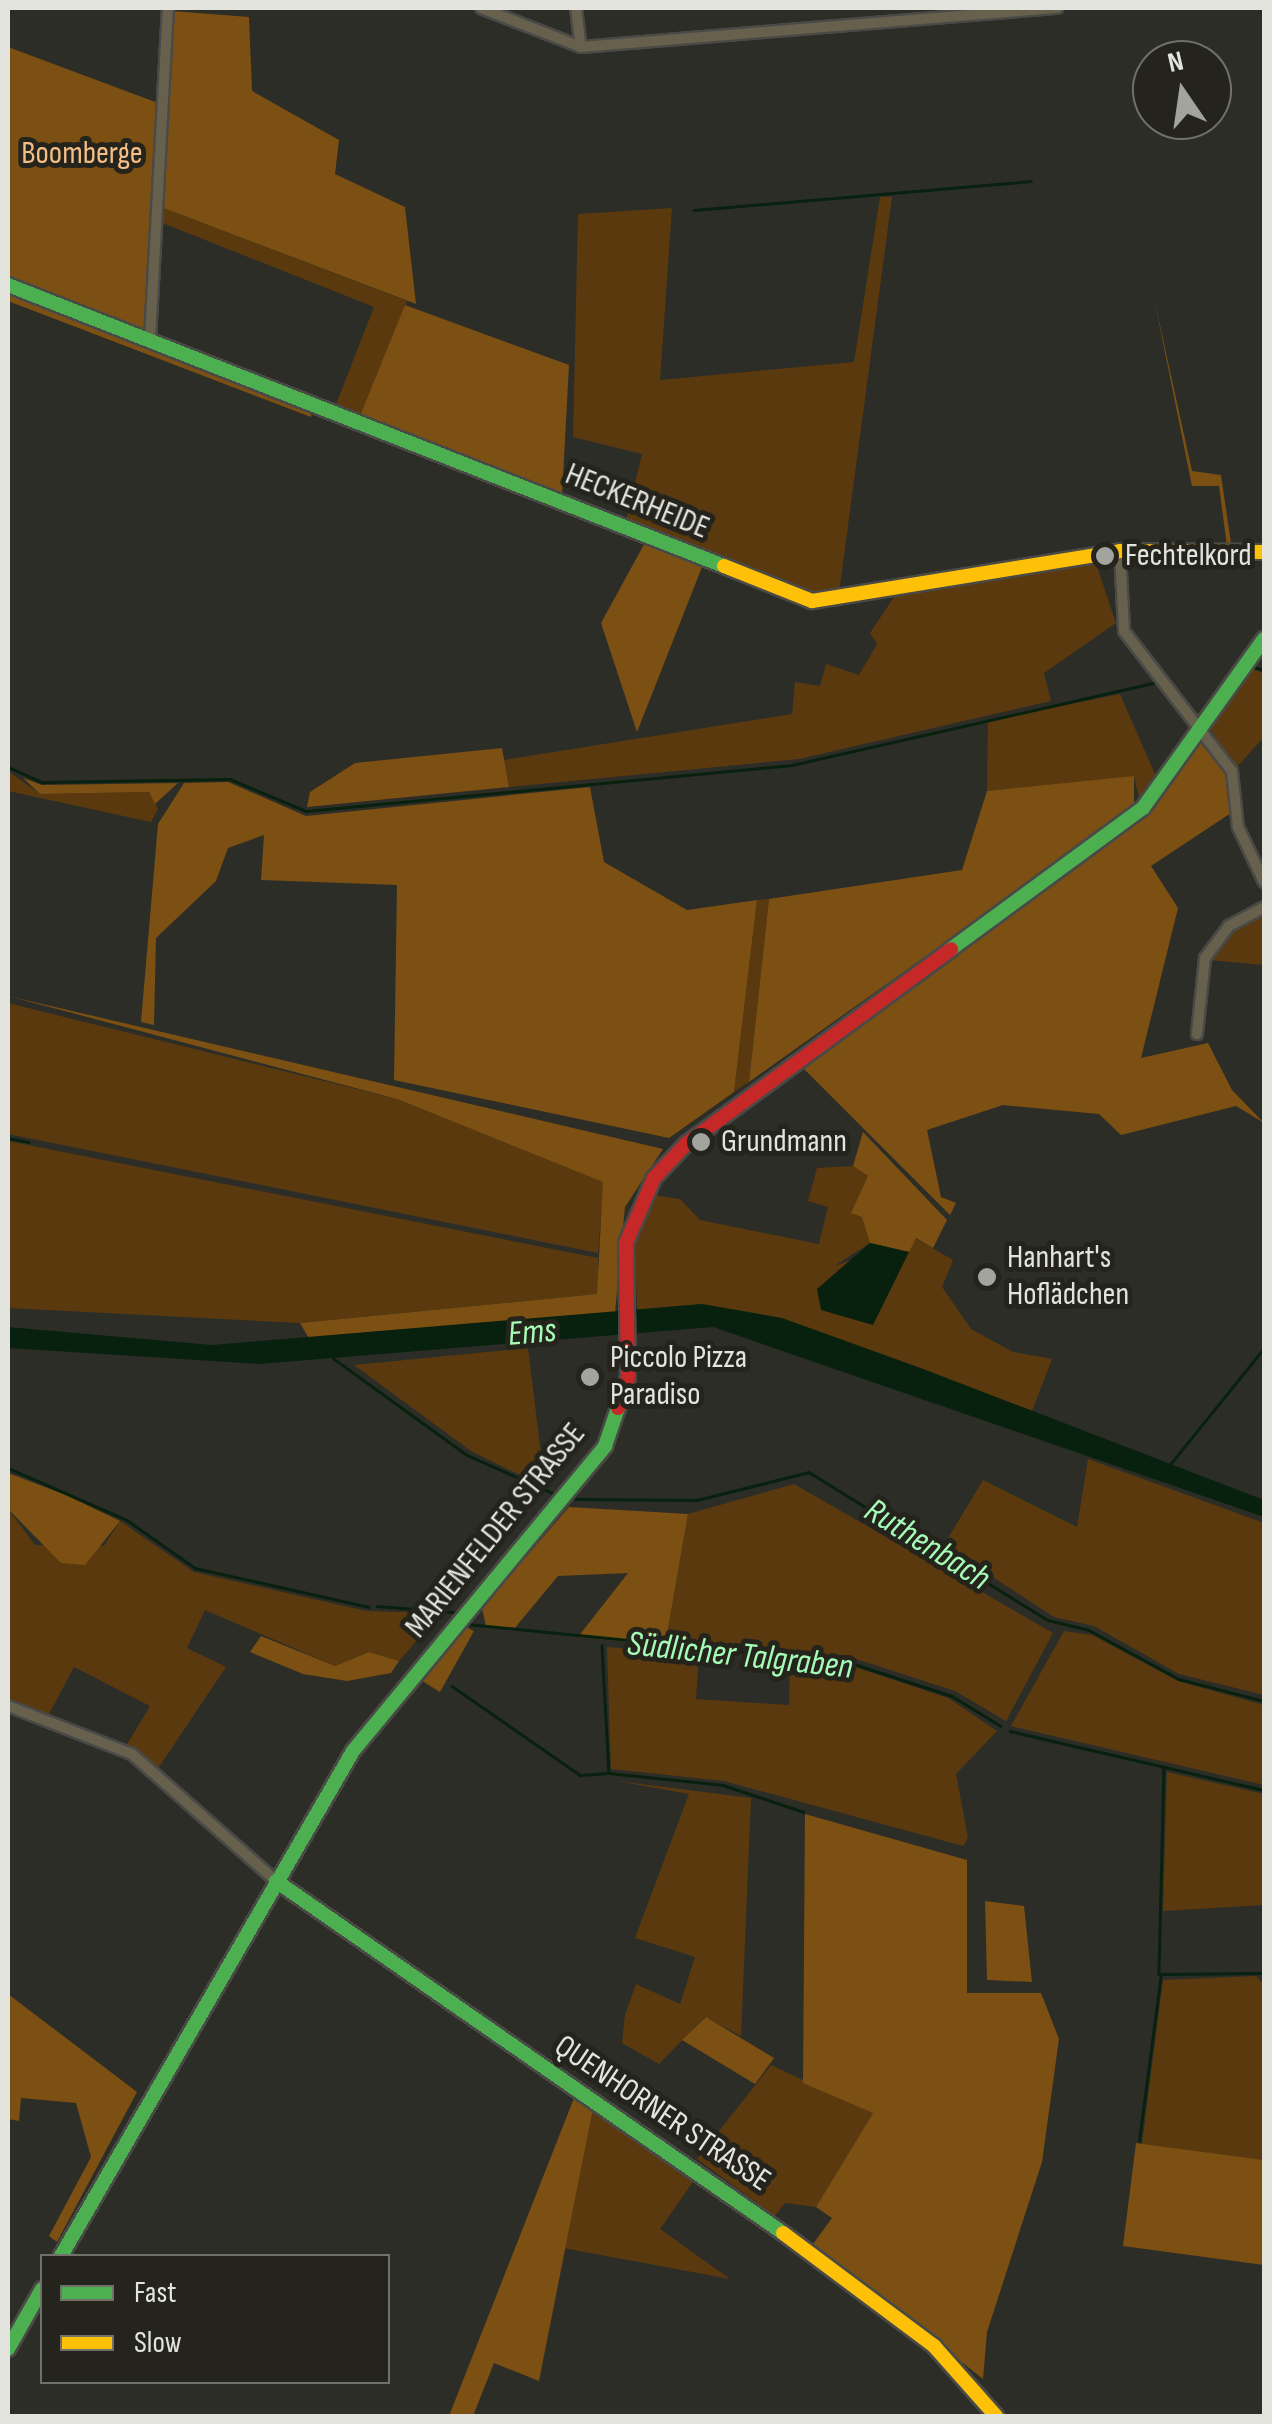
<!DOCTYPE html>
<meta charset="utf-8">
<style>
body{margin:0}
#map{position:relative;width:1272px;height:2424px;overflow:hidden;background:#2d2d28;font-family:"Sofia Sans Condensed",sans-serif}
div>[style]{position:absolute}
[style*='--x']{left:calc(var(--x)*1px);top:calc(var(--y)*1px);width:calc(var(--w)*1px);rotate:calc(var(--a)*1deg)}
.green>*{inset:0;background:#5a390e}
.forest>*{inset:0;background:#7c4f12}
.water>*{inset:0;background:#08210e}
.stream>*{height:2.5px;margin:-1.25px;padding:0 1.25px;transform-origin:1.25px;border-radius:1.25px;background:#08210e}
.roads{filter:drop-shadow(2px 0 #494946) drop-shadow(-2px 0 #494946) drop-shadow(0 2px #494946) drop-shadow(0 -2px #494946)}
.street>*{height:10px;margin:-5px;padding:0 5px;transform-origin:5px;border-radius:5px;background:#67604d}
.fast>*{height:14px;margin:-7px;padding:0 7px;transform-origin:7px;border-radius:7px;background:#4caf50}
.slow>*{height:14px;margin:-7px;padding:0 7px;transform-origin:7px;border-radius:7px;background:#ffc107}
.jam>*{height:14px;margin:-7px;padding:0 7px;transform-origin:7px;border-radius:7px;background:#c62828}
.dots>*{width:28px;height:28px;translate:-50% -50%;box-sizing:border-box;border:5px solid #24241d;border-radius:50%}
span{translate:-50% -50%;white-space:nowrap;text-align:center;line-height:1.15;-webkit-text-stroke:10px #24241d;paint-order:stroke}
.park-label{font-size:32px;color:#f5be86}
.street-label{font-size:32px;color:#e4e4df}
.poi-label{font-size:32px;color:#e4e4df}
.left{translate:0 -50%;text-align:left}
.water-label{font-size:35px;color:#a6fcb6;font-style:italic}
.frame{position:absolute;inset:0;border:10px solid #e4e4df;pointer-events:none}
.legend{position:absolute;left:40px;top:2254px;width:350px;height:130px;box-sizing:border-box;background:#24241d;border:2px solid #71716b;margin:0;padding:12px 18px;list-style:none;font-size:30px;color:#e4e4df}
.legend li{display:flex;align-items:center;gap:20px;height:50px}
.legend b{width:50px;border:2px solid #71716b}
.north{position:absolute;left:1132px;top:40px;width:100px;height:100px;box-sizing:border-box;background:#24241d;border:2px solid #71716b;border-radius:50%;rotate:347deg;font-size:28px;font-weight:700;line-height:40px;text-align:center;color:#e4e4df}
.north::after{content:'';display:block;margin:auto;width:35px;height:45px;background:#a4a49f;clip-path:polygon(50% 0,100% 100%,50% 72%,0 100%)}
</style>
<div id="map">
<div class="green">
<i style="clip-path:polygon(880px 197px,892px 197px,839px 593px,815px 594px,626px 521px,642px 454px,573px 437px,578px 214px,672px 208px,660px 380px,854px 362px)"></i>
<i style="clip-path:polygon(161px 207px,407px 301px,359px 418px,335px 407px,374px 307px,160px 222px)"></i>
<i style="clip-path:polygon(1095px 560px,1116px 623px,1044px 673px,1051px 701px,799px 759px,509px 787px,504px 760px,792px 714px,795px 682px,820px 686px,826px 664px,859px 675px,877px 644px,870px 633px,894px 597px)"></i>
<i style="clip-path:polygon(1251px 669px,1264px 673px,1264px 737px,1235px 769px,1210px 728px)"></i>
<i style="clip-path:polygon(1120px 694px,1155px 774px,1139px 797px,1134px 777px,987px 791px,988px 721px)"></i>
<i style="clip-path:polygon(8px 771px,40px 794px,149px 792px,158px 809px,151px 822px,8px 791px)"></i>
<i style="clip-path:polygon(769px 899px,749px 1082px,734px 1092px,757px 900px)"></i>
<i style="clip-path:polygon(1264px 911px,1264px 965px,1209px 960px,1231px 929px)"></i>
<i style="clip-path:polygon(8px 1003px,397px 1099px,604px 1182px,598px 1253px,8px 1134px)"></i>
<i style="clip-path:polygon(8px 1141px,598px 1258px,598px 1294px,300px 1323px,8px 1308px)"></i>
<i style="clip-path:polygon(853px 1166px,868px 1176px,870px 1243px,834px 1266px,915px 1238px,953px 1260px,942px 1287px,971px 1329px,1013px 1352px,1052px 1359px,1032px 1411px,702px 1304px,637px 1310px,635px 1245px,653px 1195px,680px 1199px,700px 1220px,819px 1244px,828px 1207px,808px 1201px,817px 1168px)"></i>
<i style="clip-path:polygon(528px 1348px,543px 1470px,536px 1483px,471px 1451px,354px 1365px)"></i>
<i style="clip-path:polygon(1088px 1459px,1264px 1523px,1264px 1695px,1179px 1674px,1094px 1626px,1054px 1617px,944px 1545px,983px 1480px,1077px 1527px)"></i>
<i style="clip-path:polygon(794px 1484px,1053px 1633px,1006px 1721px,955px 1691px,853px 1658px,665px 1646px,688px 1514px)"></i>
<i style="clip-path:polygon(8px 1509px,35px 1545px,104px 1546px,120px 1521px,194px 1572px,366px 1611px,441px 1613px,399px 1661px,369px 1652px,335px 1666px,205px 1610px,187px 1648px,226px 1667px,159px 1767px,126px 1746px,150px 1706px,74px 1667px,48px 1716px,8px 1703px)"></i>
<i style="clip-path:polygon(1064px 1631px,1092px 1635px,1178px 1681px,1264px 1705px,1264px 1785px,1011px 1726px)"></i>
<i style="clip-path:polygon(607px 1647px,699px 1654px,696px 1699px,789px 1705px,790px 1662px,855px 1667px,948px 1698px,997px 1731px,956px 1774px,968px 1838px,963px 1846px,724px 1781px,611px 1769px)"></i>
<i style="clip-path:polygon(1167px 1772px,1264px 1794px,1264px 1905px,1163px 1911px)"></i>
<i style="clip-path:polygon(617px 1781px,751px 1798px,741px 2036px,705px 2017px,659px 2064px,622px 2043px,625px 2015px,636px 1984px,680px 2004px,695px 1957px,635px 1938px,689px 1794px)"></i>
<i style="clip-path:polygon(1256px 1976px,1264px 1985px,1264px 2160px,1142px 2144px,1163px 1980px)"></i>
<i style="clip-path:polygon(771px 2065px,873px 2113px,816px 2207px,785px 2203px,775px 2216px,697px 2159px)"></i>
<i style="clip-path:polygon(594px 2103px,697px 2176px,660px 2229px,730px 2279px,558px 2247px)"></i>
</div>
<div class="forest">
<i style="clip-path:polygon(172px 11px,249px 17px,252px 91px,339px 140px,335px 174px,405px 207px,416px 304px,161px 207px)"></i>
<i style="clip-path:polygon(8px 47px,158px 103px,146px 341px,312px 408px,311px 417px,8px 301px)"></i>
<i style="clip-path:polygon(1154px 298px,1192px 471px,1221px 475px,1231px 543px,1264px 547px,1227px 546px,1219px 486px,1192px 486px)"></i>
<i style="clip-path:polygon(405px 305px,569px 365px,562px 496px,359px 418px)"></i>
<i style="clip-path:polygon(647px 539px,704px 562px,637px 732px,601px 623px)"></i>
<i style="clip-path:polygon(1200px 741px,1230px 772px,1236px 799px,1231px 813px,1151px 866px,1178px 908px,1141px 1058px,1208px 1043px,1232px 1090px,1264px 1123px,1236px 1106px,1121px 1135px,1099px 1114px,1003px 1105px,927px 1130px,941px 1197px,956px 1203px,950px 1215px,802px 1067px,1082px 864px,1146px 811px)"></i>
<i style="clip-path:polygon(502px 748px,509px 787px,307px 807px,310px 792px,355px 763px)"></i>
<i style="clip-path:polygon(1134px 776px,1134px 803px,1078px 848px,749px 1082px,769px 899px,962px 870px,987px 791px)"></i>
<i style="clip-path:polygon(23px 778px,42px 785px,178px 783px,155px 804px,149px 792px,40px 794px)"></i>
<i style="clip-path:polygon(228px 782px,306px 816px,590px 787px,604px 862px,687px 910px,757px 900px,734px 1092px,669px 1138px,394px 1080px,397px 885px,261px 880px,264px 835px,228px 848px,216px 881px,156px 938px,154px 1025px,141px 1022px,158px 824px,184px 783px)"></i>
<i style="clip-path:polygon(8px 996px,663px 1149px,625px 1207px,615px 1313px,311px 1342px,300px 1323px,597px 1294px,603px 1182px,397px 1099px)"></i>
<i style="clip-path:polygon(863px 1132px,947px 1220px,933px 1248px,916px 1238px,909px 1252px,870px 1243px,862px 1217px,851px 1213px,868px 1176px,853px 1166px)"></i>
<i style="clip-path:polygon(8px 1473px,66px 1495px,120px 1521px,85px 1565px,61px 1563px,8px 1509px)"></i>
<i style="clip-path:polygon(569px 1507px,688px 1514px,665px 1646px,578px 1637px,628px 1573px,558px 1576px,514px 1629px,486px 1626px,482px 1608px)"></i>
<i style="clip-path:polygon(464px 1626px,474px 1631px,440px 1692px,419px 1679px)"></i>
<i style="clip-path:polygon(261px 1636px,335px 1666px,369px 1652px,399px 1661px,391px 1673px,347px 1681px,303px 1674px,250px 1652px)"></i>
<i style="clip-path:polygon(805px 1814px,967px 1860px,967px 1993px,1041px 1993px,1059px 2039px,1042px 2162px,987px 2332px,983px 2379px,813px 2244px,832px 2218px,816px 2207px,873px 2113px,803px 2083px)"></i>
<i style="clip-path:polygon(985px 1901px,1024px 1906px,1032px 1982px,987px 1980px)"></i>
<i style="clip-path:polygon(8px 1994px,137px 2092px,57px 2242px,49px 2236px,91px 2157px,76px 2103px,21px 2098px,19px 2121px,8px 2119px)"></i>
<i style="clip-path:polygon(706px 2017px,774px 2058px,755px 2084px,682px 2040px)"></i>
<i style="clip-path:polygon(576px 2093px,594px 2103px,539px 2381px,494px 2363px,473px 2416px,449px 2416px)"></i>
<i style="clip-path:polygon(1136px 2143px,1264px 2160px,1264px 2265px,1123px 2246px)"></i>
</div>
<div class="water">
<i style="clip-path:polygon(870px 1243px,909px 1252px,873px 1325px,821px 1310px,817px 1289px)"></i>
<i style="clip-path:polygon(702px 1304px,782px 1318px,926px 1370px,1264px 1500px,1264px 1517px,713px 1327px,259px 1364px,8px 1348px,8px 1327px,212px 1345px)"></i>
</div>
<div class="stream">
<i style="--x:694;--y:210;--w:338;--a:-4.9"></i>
<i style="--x:1254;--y:667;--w:10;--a:17"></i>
<i style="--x:8;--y:767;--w:37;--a:24"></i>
<i style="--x:42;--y:782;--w:188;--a:-0.9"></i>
<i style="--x:230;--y:779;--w:82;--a:22.8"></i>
<i style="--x:306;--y:811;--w:488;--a:-5.4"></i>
<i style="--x:792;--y:765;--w:374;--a:-12.8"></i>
<i style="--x:8;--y:1138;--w:21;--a:11"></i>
<i style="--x:333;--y:1358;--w:165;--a:35.9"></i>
<i style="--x:467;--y:1455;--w:96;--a:23.9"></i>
<i style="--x:1168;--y:1467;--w:153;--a:-51.1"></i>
<i style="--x:8;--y:1468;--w:130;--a:23.6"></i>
<i style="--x:127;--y:1520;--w:83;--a:35.2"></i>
<i style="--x:195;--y:1568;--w:178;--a:12.6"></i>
<i style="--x:576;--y:1499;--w:121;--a:0.5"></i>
<i style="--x:697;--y:1500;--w:115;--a:-14"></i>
<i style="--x:809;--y:1472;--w:281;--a:31.8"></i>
<i style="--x:1048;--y:1620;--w:42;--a:13.7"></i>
<i style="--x:1089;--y:1630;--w:102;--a:28.6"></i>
<i style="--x:1179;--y:1679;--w:88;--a:14.5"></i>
<i style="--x:377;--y:1606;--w:76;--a:4.5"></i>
<i style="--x:467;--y:1624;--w:383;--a:5.7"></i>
<i style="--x:848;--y:1662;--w:109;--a:18.1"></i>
<i style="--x:952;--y:1696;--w:57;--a:31.5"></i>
<i style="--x:602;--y:1645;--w:128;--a:86.9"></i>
<i style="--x:609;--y:1773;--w:115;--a:6"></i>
<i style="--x:723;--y:1785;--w:85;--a:18.4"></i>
<i style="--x:452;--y:1686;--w:156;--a:34.8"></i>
<i style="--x:580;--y:1775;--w:28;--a:-4"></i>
<i style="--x:1010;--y:1731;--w:261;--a:13.1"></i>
<i style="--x:341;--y:1757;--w:101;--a:-52.2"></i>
<i style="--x:1164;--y:1767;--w:207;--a:91.4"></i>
<i style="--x:1159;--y:1974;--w:105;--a:-0.5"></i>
<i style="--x:1139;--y:2141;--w:167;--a:-82.5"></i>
<i style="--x:981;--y:2409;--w:9;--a:49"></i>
</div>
<div class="roads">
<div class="street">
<i style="--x:481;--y:8;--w:107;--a:21.3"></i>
<i style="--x:581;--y:47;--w:478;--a:-4.7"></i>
<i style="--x:576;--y:8;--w:39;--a:83"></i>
<i style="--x:150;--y:339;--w:331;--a:-86.9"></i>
<i style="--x:1120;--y:551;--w:80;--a:87.1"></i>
<i style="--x:1124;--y:631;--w:177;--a:52.4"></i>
<i style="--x:1232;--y:771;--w:56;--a:83.9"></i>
<i style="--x:1238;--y:827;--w:61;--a:64.7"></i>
<i style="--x:1197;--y:1034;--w:76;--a:-84"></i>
<i style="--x:1205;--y:958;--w:40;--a:-53"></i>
<i style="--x:1229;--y:926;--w:40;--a:-28"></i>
<i style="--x:8;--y:1706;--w:133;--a:21.2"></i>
<i style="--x:132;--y:1754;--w:192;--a:41.4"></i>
</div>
<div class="fast">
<i style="--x:8;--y:285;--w:769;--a:21.43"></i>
<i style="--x:951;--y:949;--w:238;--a:-36.3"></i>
<i style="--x:1143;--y:808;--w:208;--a:-54.4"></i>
<i style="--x:276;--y:1881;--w:617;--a:34.77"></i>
<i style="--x:61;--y:2256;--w:583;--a:-59.96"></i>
<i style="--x:353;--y:1751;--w:396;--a:-50.4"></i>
<i style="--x:605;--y:1446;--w:40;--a:-71.1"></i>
<i style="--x:8;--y:2349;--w:69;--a:-60.5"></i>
</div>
<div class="slow">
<i style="--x:724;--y:566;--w:95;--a:21.7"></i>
<i style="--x:812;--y:601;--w:312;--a:-9.2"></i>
<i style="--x:1120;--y:551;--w:144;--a:0.4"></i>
<i style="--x:783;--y:2233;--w:189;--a:36.8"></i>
<i style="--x:934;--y:2346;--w:94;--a:48.5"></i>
</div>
<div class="jam">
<i style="--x:618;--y:1408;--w:32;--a:-72"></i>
<i style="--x:628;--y:1378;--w:135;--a:-90.8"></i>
<i style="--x:626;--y:1243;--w:71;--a:-66.7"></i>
<i style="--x:654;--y:1178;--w:47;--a:-46.7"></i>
<i style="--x:686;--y:1144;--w:329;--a:-36.3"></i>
</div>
</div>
<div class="dots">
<i style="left:1105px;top:556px;background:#a4a49f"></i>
<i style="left:701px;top:1142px;background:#a4a49f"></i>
<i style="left:987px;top:1277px;background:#a4a49f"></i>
<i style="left:590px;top:1377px;background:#a4a49f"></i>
</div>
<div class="park-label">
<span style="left:82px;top:154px">Boomberge</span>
</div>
<div class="street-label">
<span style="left:637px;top:502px;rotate:22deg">HECKERHEIDE</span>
<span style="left:496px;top:1531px;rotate:-51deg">MARIENFELDER STRASSE</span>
<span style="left:662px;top:2114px;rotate:34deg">QUENHORNER STRASSE</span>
</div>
<div class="poi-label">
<span class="left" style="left:1125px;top:556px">Fechtelkord</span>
<span class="left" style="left:721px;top:1142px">Grundmann</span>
<span class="left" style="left:1007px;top:1277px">Hanhart's<br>Hoflädchen</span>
<span class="left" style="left:610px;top:1377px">Piccolo Pizza<br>Paradiso</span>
</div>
<div class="water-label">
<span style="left:532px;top:1333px;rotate:-5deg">Ems</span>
<span style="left:927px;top:1545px;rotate:32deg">Ruthenbach</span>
<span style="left:740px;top:1656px;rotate:6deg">Südlicher Talgraben</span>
</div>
<div class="frame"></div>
<ul class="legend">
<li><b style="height:12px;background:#4caf50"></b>Fast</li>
<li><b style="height:12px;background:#ffc107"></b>Slow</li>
</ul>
<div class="north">N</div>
</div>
